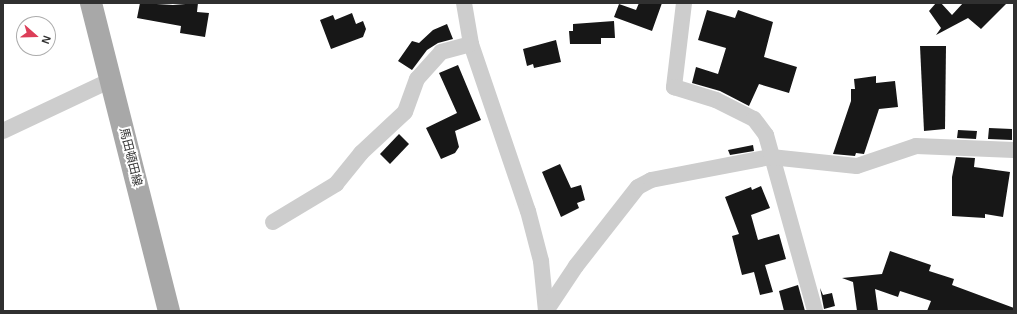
<!DOCTYPE html>
<meta charset="utf-8">
<style>
body{margin:0}
#map{position:relative;width:1017px;height:314px;overflow:hidden;background:#fff;font-family:Arial,"Noto Sans JP",sans-serif}
div>[style]{position:absolute}
[style*='--x']{left:calc(var(--x)*1px);top:calc(var(--y)*1px);width:calc(var(--w)*1px);rotate:calc(var(--a)*1deg)}
.building>*{inset:0;background:#171717}
.street>*{height:16px;margin:-8px;padding:0 8px;transform-origin:8px;border-radius:8px;background:#cdcdcd}
.primary>*{height:22px;margin:-11px;padding:0 11px;transform-origin:11px;border-radius:11px;background:#a8a8a8}
span{translate:-50% -50%;white-space:nowrap;text-align:center;line-height:1.15;-webkit-text-stroke:4px #fff;paint-order:stroke}
.street-label{font-size:12px;color:#303030}
.frame{position:absolute;inset:0;border:4px solid #303030;pointer-events:none}
.north{position:absolute;left:16px;top:16px;width:40px;height:40px;box-sizing:border-box;background:#fff;border:1px solid #acacac;border-radius:50%;rotate:110deg;font-size:11px;font-weight:700;line-height:16px;text-align:center;color:#303030}
.north::after{content:'';display:block;margin:auto;width:14px;height:18px;background:#dc3e58;clip-path:polygon(50% 0,100% 100%,50% 72%,0 100%)}
</style>
<div id="map">
<div class="building">
<i style="clip-path:polygon(140px 3px,173px 5px,198px 3px,197px 12px,209px 13px,205px 37px,180px 33px,181px 26px,137px 18px)"></i>
<i style="clip-path:polygon(639px 3px,662px 3px,652px 31px,614px 17px,619px 4px,636px 10px)"></i>
<i style="clip-path:polygon(936px 3px,941px 3px,952px 15px,963px 3px,1007px 3px,981px 29px,968px 18px,936px 35px,941px 28px,929px 11px)"></i>
<i style="clip-path:polygon(707px 10px,735px 18px,738px 10px,773px 22px,764px 57px,797px 67px,789px 93px,759px 84px,749px 106px,720px 91px,692px 83px,696px 67px,718px 74px,726px 48px,698px 40px)"></i>
<i style="clip-path:polygon(352px 13px,356px 24px,363px 21px,366px 29px,363px 37px,331px 49px,320px 20px,333px 15px,335px 20px)"></i>
<i style="clip-path:polygon(614px 21px,615px 38px,601px 38px,601px 44px,570px 44px,569px 31px,573px 31px,573px 24px)"></i>
<i style="clip-path:polygon(447px 24px,453px 39px,438px 43px,427px 50px,412px 70px,398px 61px,412px 41px,419px 43px,433px 30px)"></i>
<i style="clip-path:polygon(556px 40px,561px 62px,534px 68px,533px 64px,527px 66px,523px 49px)"></i>
<i style="clip-path:polygon(920px 46px,946px 46px,945px 129px,924px 131px)"></i>
<i style="clip-path:polygon(458px 65px,481px 120px,455px 131px,459px 147px,455px 153px,441px 159px,426px 128px,457px 113px,439px 73px)"></i>
<i style="clip-path:polygon(876px 76px,876px 83px,895px 81px,898px 107px,879px 109px,864px 154px,856px 153px,855px 156px,833px 154px,851px 101px,851px 89px,855px 89px,854px 79px)"></i>
<i style="clip-path:polygon(989px 128px,1012px 129px,1012px 140px,988px 139px)"></i>
<i style="clip-path:polygon(958px 130px,977px 131px,976px 139px,957px 138px)"></i>
<i style="clip-path:polygon(399px 134px,409px 144px,390px 164px,380px 154px)"></i>
<i style="clip-path:polygon(753px 145px,754px 151px,730px 155px,728px 150px)"></i>
<i style="clip-path:polygon(956px 157px,975px 158px,974px 167px,1010px 172px,1003px 217px,985px 214px,985px 218px,952px 216px,952px 177px)"></i>
<i style="clip-path:polygon(560px 164px,571px 188px,581px 185px,585px 200px,577px 203px,579px 208px,561px 217px,542px 172px)"></i>
<i style="clip-path:polygon(761px 186px,770px 208px,751px 215px,758px 240px,779px 234px,786px 259px,765px 265px,773px 292px,760px 295px,754px 272px,742px 275px,732px 236px,739px 234px,725px 197px,751px 187px,752px 190px)"></i>
<i style="clip-path:polygon(890px 251px,931px 265px,929px 271px,954px 279px,952px 285px,1014px 308px,1014px 311px,927px 311px,931px 301px,900px 291px,898px 297px,875px 289px,878px 311px,857px 311px,853px 282px,842px 278px,882px 274px)"></i>
<i style="clip-path:polygon(798px 285px,805px 311px,784px 311px,779px 291px)"></i>
<i style="clip-path:polygon(820px 288px,823px 295px,832px 293px,835px 306px,824px 309px)"></i>
</div>
<div class="street">
<i style="--x:464;--y:3;--w:42;--a:80.3"></i>
<i style="--x:471;--y:44;--w:176;--a:71.2"></i>
<i style="--x:528;--y:211;--w:52;--a:75.4"></i>
<i style="--x:541;--y:261;--w:50;--a:84.3"></i>
<i style="--x:684;--y:3;--w:85;--a:96.8"></i>
<i style="--x:674;--y:87;--w:44;--a:17.2"></i>
<i style="--x:716;--y:100;--w:42;--a:26.6"></i>
<i style="--x:754;--y:119;--w:20;--a:53"></i>
<i style="--x:766;--y:135;--w:183;--a:74.4"></i>
<i style="--x:3;--y:131;--w:119;--a:-25.3"></i>
<i style="--x:273;--y:222;--w:74;--a:-31.1"></i>
<i style="--x:336;--y:184;--w:40;--a:-51"></i>
<i style="--x:361;--y:153;--w:60;--a:-43"></i>
<i style="--x:405;--y:112;--w:35;--a:-70"></i>
<i style="--x:417;--y:79;--w:36;--a:-48"></i>
<i style="--x:441;--y:52;--w:31;--a:-15"></i>
<i style="--x:546;--y:311;--w:54;--a:-56.3"></i>
<i style="--x:576;--y:266;--w:100;--a:-51.9"></i>
<i style="--x:638;--y:187;--w:15;--a:-28"></i>
<i style="--x:651;--y:180;--w:122;--a:-10.9"></i>
<i style="--x:771;--y:157;--w:86;--a:6"></i>
<i style="--x:857;--y:166;--w:62;--a:-18.7"></i>
<i style="--x:916;--y:146;--w:98;--a:2.3"></i>
</div>
<div class="primary">
<i style="--x:91;--y:3;--w:318;--a:75.8"></i>
</div>
<div class="street-label">
<span style="left:130px;top:157px;rotate:76deg">馬田頓田線</span>
</div>
<div class="frame"></div>
<div class="north">N</div>
</div>
